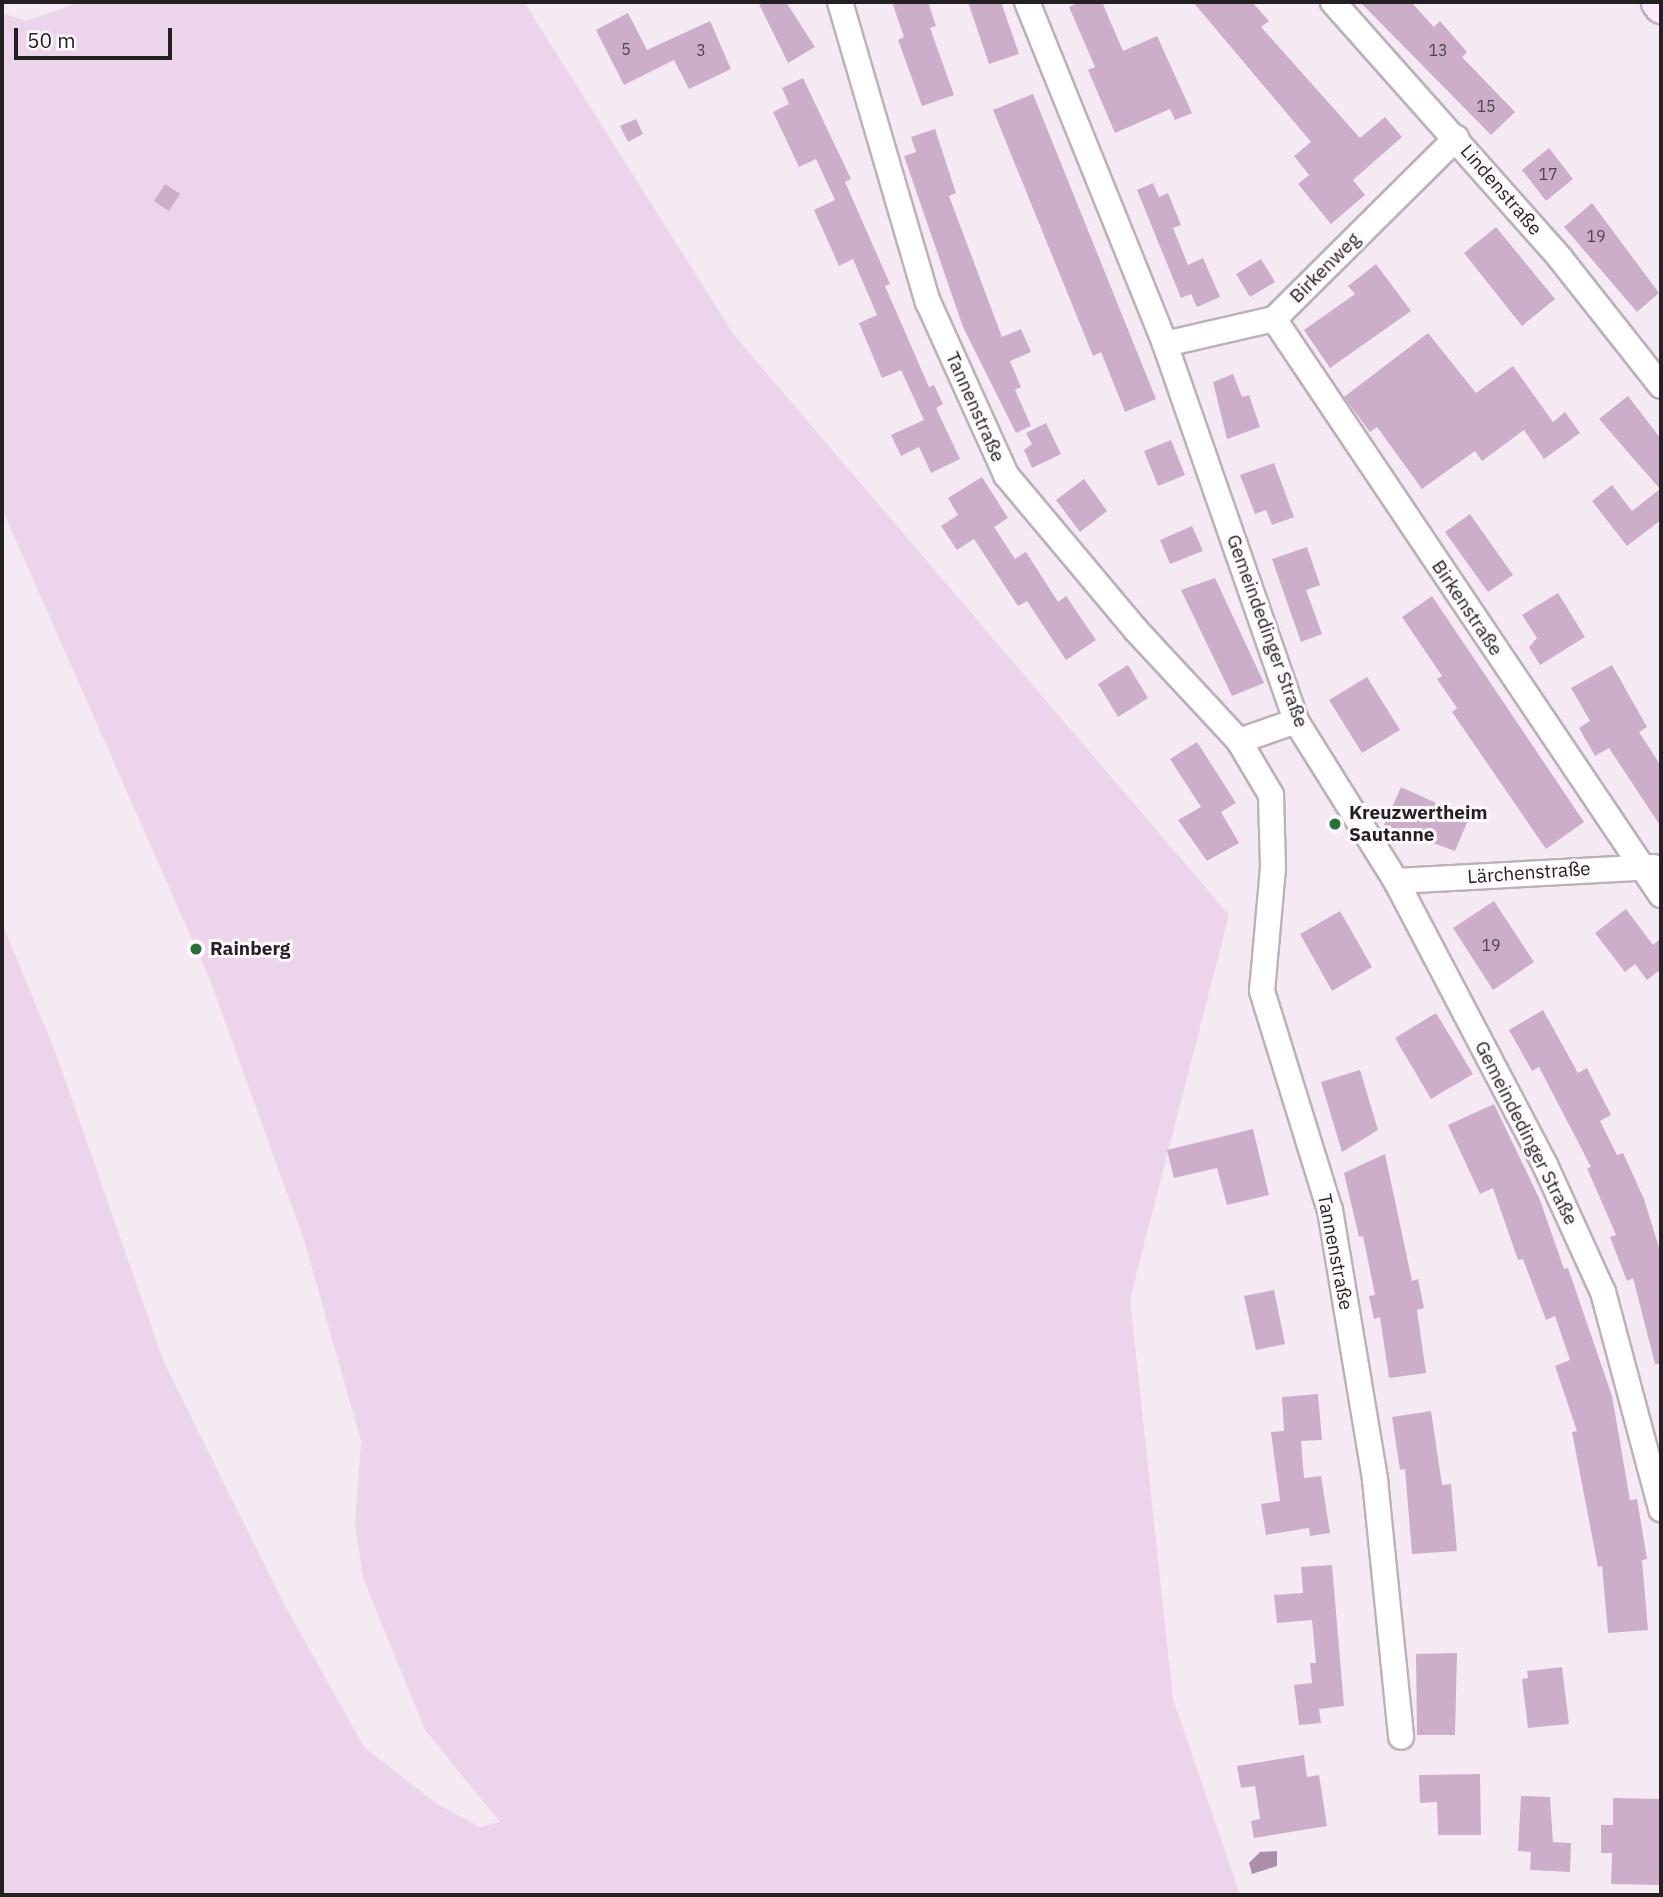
<!DOCTYPE html>
<meta charset="utf-8">
<style>
body{margin:0}
#map{position:relative;width:1663px;height:1897px;overflow:hidden;background:#f5eaf4;font-family:"IBM Plex Sans",sans-serif}
div>[style]{position:absolute}
[style*='--x']{left:calc(var(--x)*1px);top:calc(var(--y)*1px);width:calc(var(--w)*1px);rotate:calc(var(--a)*1deg)}
.green>*{inset:0;background:#ecd4ea}
.water>*{inset:0;background:#ab8ea9}
.building>*{inset:0;background:#cdaeca}
.roads{filter:drop-shadow(2px 0 #bcb1bb) drop-shadow(-2px 0 #bcb1bb) drop-shadow(0 2px #bcb1bb) drop-shadow(0 -2px #bcb1bb)}
.minor>*{height:24px;margin:-12px;padding:0 12px;transform-origin:12px;border-radius:12px;background:#fff}
.secondary>*{height:33px;margin:-16.5px;padding:0 16.5px;transform-origin:16.5px;border-radius:16.5px;background:#fee9fd}
.dots>*{width:19px;height:19px;translate:-50% -50%;box-sizing:border-box;border:4px solid #fef9fd;border-radius:50%}
span{translate:-50% -50%;white-space:nowrap;text-align:center;line-height:1.15;-webkit-text-stroke:6px #fef9fd;paint-order:stroke}
.number-label{font-size:16px;color:#4e434d}
.number-label span{-webkit-text-stroke-width:0}
.street-label{font-size:19px;color:#231f23}
.poi-label{font-size:19px;color:#231f23;font-weight:700}
.left{translate:0 -50%;text-align:left}
.frame{position:absolute;inset:0;border:4px solid #231f23;pointer-events:none}
.scale{position:absolute;left:14px;top:28px;width:158px;height:32px;box-sizing:border-box;border:4px solid #231f23;border-top:0;padding-left:9px;font-size:21px;line-height:24px;white-space:nowrap;color:#231f23;-webkit-text-stroke:5px #fef9fd;paint-order:stroke}
</style>
<div id="map">
<div class="green">
<i style="clip-path:polygon(81px 2px,524px 2px,734px 335px,1229px 915px,1130px 1299px,1173px 1699px,1240px 1895px,2px 1895px,2px 923px,55px 1051px,163px 1360px,282px 1600px,364px 1747px,437px 1804px,480px 1827px,500px 1822px,425px 1730px,363px 1578px,355px 1524px,361px 1441px,304px 1240px,210px 980px,2px 509px,2px 13px,26px 21px)"></i>
</div>
<div class="water">
<i style="clip-path:polygon(1277px 1851px,1277px 1866px,1252px 1874px,1249px 1863px,1260px 1852px)"></i>
</div>
<div class="building">
<i style="clip-path:polygon(758px 2px,786px 2px,815px 47px,788px 63px)"></i>
<i style="clip-path:polygon(892px 2px,928px 2px,936px 26px,930px 28px,954px 95px,922px 106px,898px 40px,904px 37px)"></i>
<i style="clip-path:polygon(968px 2px,1001px 2px,1019px 54px,989px 64px)"></i>
<i style="clip-path:polygon(1080px 2px,1102px 2px,1123px 51px,1157px 36px,1192px 113px,1175px 120px,1170px 109px,1115px 133px,1088px 70px,1095px 67px,1069px 7px)"></i>
<i style="clip-path:polygon(1193px 2px,1252px 2px,1269px 21px,1261px 27px,1360px 138px,1385px 117px,1402px 137px,1353px 180px,1365px 195px,1331px 224px,1298px 184px,1309px 175px,1294px 156px,1311px 142px)"></i>
<i style="clip-path:polygon(1360px 2px,1411px 2px,1434px 27px,1440px 21px,1467px 52px,1462px 57px,1515px 112px,1491px 135px)"></i>
<i style="clip-path:polygon(628px 13px,647px 50px,710px 21px,731px 69px,689px 89px,674px 60px,624px 85px,596px 30px)"></i>
<i style="clip-path:polygon(803px 78px,851px 179px,845px 182px,890px 284px,885px 286px,929px 387px,934px 385px,943px 404px,936px 408px,960px 459px,931px 473px,919px 447px,901px 456px,891px 435px,924px 420px,901px 370px,882px 378px,859px 323px,877px 315px,853px 259px,839px 266px,814px 210px,835px 200px,816px 159px,799px 167px,773px 112px,789px 104px,782px 88px)"></i>
<i style="clip-path:polygon(1033px 94px,1156px 399px,1125px 412px,1101px 352px,1093px 356px,993px 110px)"></i>
<i style="clip-path:polygon(636px 119px,643px 134px,628px 142px,620px 126px)"></i>
<i style="clip-path:polygon(935px 129px,956px 193px,949px 196px,1002px 337px,1021px 329px,1031px 352px,1010px 361px,1021px 387px,1015px 390px,1031px 426px,1016px 433px,963px 327px,904px 156px,916px 152px,911px 137px)"></i>
<i style="clip-path:polygon(1549px 148px,1573px 179px,1546px 201px,1522px 170px)"></i>
<i style="clip-path:polygon(1153px 183px,1159px 197px,1168px 193px,1181px 225px,1173px 228px,1188px 265px,1203px 258px,1220px 297px,1197px 307px,1191px 294px,1181px 298px,1137px 190px)"></i>
<i style="clip-path:polygon(165px 184px,180px 194px,169px 211px,154px 201px)"></i>
<i style="clip-path:polygon(1592px 203px,1659px 293px,1637px 312px,1564px 227px)"></i>
<i style="clip-path:polygon(1496px 227px,1555px 299px,1522px 326px,1464px 253px)"></i>
<i style="clip-path:polygon(1261px 259px,1275px 282px,1250px 297px,1236px 274px)"></i>
<i style="clip-path:polygon(1376px 264px,1411px 311px,1330px 368px,1304px 330px,1355px 294px,1348px 286px)"></i>
<i style="clip-path:polygon(1428px 333px,1476px 393px,1513px 366px,1553px 422px,1565px 412px,1580px 433px,1544px 459px,1524px 430px,1482px 461px,1475px 451px,1422px 489px,1377px 427px,1370px 432px,1344px 397px)"></i>
<i style="clip-path:polygon(1233px 374px,1242px 397px,1249px 395px,1260px 427px,1227px 439px,1213px 382px)"></i>
<i style="clip-path:polygon(1628px 396px,1661px 439px,1661px 520px,1627px 546px,1592px 501px,1612px 485px,1632px 511px,1660px 489px,1599px 419px)"></i>
<i style="clip-path:polygon(1046px 423px,1061px 454px,1032px 468px,1024px 450px,1032px 444px,1026px 433px)"></i>
<i style="clip-path:polygon(1171px 440px,1185px 475px,1158px 486px,1144px 451px)"></i>
<i style="clip-path:polygon(1274px 463px,1294px 517px,1272px 525px,1266px 510px,1255px 514px,1240px 475px)"></i>
<i style="clip-path:polygon(982px 477px,1008px 518px,994px 527px,1015px 559px,1026px 552px,1058px 602px,1066px 596px,1096px 640px,1066px 660px,1027px 601px,1018px 606px,974px 539px,957px 550px,941px 526px,958px 515px,948px 498px)"></i>
<i style="clip-path:polygon(1084px 479px,1107px 511px,1080px 532px,1056px 500px)"></i>
<i style="clip-path:polygon(1470px 514px,1513px 575px,1488px 592px,1445px 532px)"></i>
<i style="clip-path:polygon(1192px 526px,1203px 551px,1170px 564px,1160px 540px)"></i>
<i style="clip-path:polygon(1307px 547px,1320px 585px,1306px 590px,1322px 634px,1301px 642px,1272px 559px)"></i>
<i style="clip-path:polygon(1215px 578px,1264px 683px,1232px 696px,1181px 590px)"></i>
<i style="clip-path:polygon(1558px 593px,1585px 637px,1540px 665px,1529px 647px,1537px 638px,1522px 615px)"></i>
<i style="clip-path:polygon(1432px 596px,1584px 822px,1546px 849px,1452px 712px,1457px 708px,1437px 679px,1442px 676px,1402px 617px)"></i>
<i style="clip-path:polygon(1128px 665px,1148px 698px,1118px 717px,1098px 684px)"></i>
<i style="clip-path:polygon(1612px 665px,1647px 727px,1639px 732px,1661px 766px,1661px 827px,1609px 748px,1595px 756px,1579px 728px,1590px 721px,1571px 688px)"></i>
<i style="clip-path:polygon(1367px 677px,1400px 730px,1362px 753px,1329px 700px)"></i>
<i style="clip-path:polygon(1197px 742px,1236px 803px,1221px 812px,1239px 843px,1207px 861px,1178px 820px,1201px 807px,1170px 759px)"></i>
<i style="clip-path:polygon(1401px 787px,1469px 818px,1455px 851px,1384px 825px)"></i>
<i style="clip-path:polygon(1494px 901px,1534px 962px,1493px 990px,1453px 928px)"></i>
<i style="clip-path:polygon(1626px 909px,1653px 945px,1661px 938px,1661px 969px,1647px 980px,1635px 964px,1625px 972px,1595px 933px)"></i>
<i style="clip-path:polygon(1340px 911px,1372px 967px,1332px 991px,1300px 934px)"></i>
<i style="clip-path:polygon(1543px 1010px,1578px 1073px,1587px 1068px,1611px 1115px,1600px 1121px,1617px 1155px,1623px 1153px,1644px 1199px,1661px 1254px,1661px 1364px,1655px 1364px,1633px 1278px,1627px 1281px,1610px 1237px,1616px 1235px,1587px 1168px,1591px 1167px,1539px 1067px,1532px 1071px,1509px 1030px)"></i>
<i style="clip-path:polygon(1436px 1013px,1473px 1074px,1431px 1099px,1395px 1038px)"></i>
<i style="clip-path:polygon(1360px 1070px,1378px 1130px,1342px 1152px,1321px 1082px)"></i>
<i style="clip-path:polygon(1494px 1104px,1540px 1200px,1564px 1269px,1568px 1268px,1612px 1396px,1630px 1500px,1637px 1499px,1647px 1559px,1642px 1560px,1648px 1630px,1608px 1633px,1602px 1566px,1598px 1567px,1572px 1432px,1577px 1431px,1555px 1366px,1570px 1360px,1555px 1316px,1546px 1320px,1523px 1259px,1518px 1260px,1493px 1188px,1480px 1194px,1448px 1125px)"></i>
<i style="clip-path:polygon(1253px 1129px,1269px 1195px,1227px 1205px,1217px 1168px,1174px 1178px,1167px 1150px)"></i>
<i style="clip-path:polygon(1385px 1154px,1412px 1281px,1418px 1279px,1424px 1308px,1417px 1310px,1426px 1373px,1389px 1378px,1380px 1317px,1374px 1319px,1369px 1296px,1375px 1295px,1363px 1236px,1359px 1237px,1344px 1173px)"></i>
<i style="clip-path:polygon(1274px 1290px,1285px 1344px,1256px 1350px,1244px 1296px)"></i>
<i style="clip-path:polygon(1318px 1394px,1322px 1440px,1301px 1441px,1304px 1478px,1321px 1476px,1330px 1533px,1310px 1536px,1309px 1528px,1266px 1535px,1261px 1504px,1280px 1501px,1271px 1432px,1284px 1431px,1282px 1397px)"></i>
<i style="clip-path:polygon(1431px 1411px,1442px 1485px,1451px 1484px,1457px 1551px,1412px 1554px,1405px 1469px,1400px 1470px,1392px 1417px)"></i>
<i style="clip-path:polygon(1332px 1565px,1344px 1706px,1319px 1709px,1321px 1723px,1299px 1725px,1294px 1685px,1312px 1683px,1310px 1663px,1316px 1663px,1312px 1620px,1277px 1623px,1274px 1595px,1303px 1593px,1301px 1567px)"></i>
<i style="clip-path:polygon(1457px 1653px,1455px 1735px,1417px 1735px,1416px 1654px)"></i>
<i style="clip-path:polygon(1562px 1667px,1569px 1724px,1528px 1728px,1522px 1679px,1528px 1678px,1527px 1671px)"></i>
<i style="clip-path:polygon(1304px 1755px,1307px 1777px,1319px 1775px,1327px 1826px,1254px 1838px,1251px 1821px,1260px 1819px,1255px 1786px,1241px 1788px,1237px 1766px)"></i>
<i style="clip-path:polygon(1480px 1774px,1481px 1835px,1438px 1835px,1437px 1802px,1420px 1803px,1419px 1775px)"></i>
<i style="clip-path:polygon(1521px 1796px,1550px 1797px,1553px 1842px,1571px 1843px,1570px 1872px,1530px 1870px,1531px 1852px,1518px 1851px)"></i>
<i style="clip-path:polygon(1613px 1798px,1661px 1799px,1661px 1885px,1611px 1884px,1612px 1853px,1601px 1853px,1601px 1825px,1613px 1825px)"></i>
</div>
<div class="roads">
<div class="minor">
<i style="--x:840;--y:2;--w:313;--a:73.7"></i>
<i style="--x:928;--y:302;--w:190;--a:65.7"></i>
<i style="--x:1006;--y:475;--w:201;--a:50"></i>
<i style="--x:1135;--y:629;--w:153;--a:47.1"></i>
<i style="--x:1239;--y:741;--w:63;--a:59.3"></i>
<i style="--x:1271;--y:795;--w:73;--a:88.4"></i>
<i style="--x:1273;--y:868;--w:123;--a:95.1"></i>
<i style="--x:1262;--y:991;--w:229;--a:72.8"></i>
<i style="--x:1330;--y:1210;--w:274;--a:80.5"></i>
<i style="--x:1375;--y:1480;--w:258;--a:84.2"></i>
<i style="--x:1027;--y:2;--w:369;--a:68"></i>
<i style="--x:1165;--y:344;--w:399;--a:70.8"></i>
<i style="--x:1296;--y:721;--w:189;--a:58"></i>
<i style="--x:1396;--y:881;--w:321;--a:62.3"></i>
<i style="--x:1545;--y:1165;--w:140;--a:65.5"></i>
<i style="--x:1603;--y:1292;--w:225;--a:75"></i>
<i style="--x:1333;--y:2;--w:342;--a:48.4"></i>
<i style="--x:1560;--y:258;--w:163;--a:51.7"></i>
<i style="--x:1274;--y:319;--w:694;--a:56.1"></i>
<i style="--x:1165;--y:344;--w:112;--a:-12.9"></i>
<i style="--x:1274;--y:319;--w:257;--a:-44.8"></i>
<i style="--x:1239;--y:741;--w:60;--a:-19.3"></i>
<i style="--x:1396;--y:881;--w:258;--a:-3.1"></i>
</div>
<div class="secondary">
<i style="--x:1658;--y:2;--w:5;--a:53"></i>
</div>
</div>
<div class="dots">
<i style="left:1335px;top:824px;background:#2a6f3a"></i>
<i style="left:196px;top:949px;background:#2a6f3a"></i>
</div>
<div class="number-label">
<span style="left:626px;top:49px">5</span>
<span style="left:701px;top:50px">3</span>
<span style="left:1438px;top:50px">13</span>
<span style="left:1486px;top:106px">15</span>
<span style="left:1548px;top:174px">17</span>
<span style="left:1596px;top:236px">19</span>
<span style="left:1491px;top:945px">19</span>
</div>
<div class="street-label">
<span style="left:1501px;top:190px;rotate:49deg">Lindenstraße</span>
<span style="left:1325px;top:268px;rotate:-45deg">Birkenweg</span>
<span style="left:975px;top:407px;rotate:66deg">Tannenstraße</span>
<span style="left:1467px;top:608px;rotate:56deg">Birkenstraße</span>
<span style="left:1267px;top:631px;rotate:70deg">Gemeindedinger Straße</span>
<span style="left:1529px;top:873px;rotate:-4deg">Lärchenstraße</span>
<span style="left:1526px;top:1133px;rotate:63deg">Gemeindedinger Straße</span>
<span style="left:1335px;top:1252px;rotate:79deg">Tannenstraße</span>
</div>
<div class="poi-label">
<span class="left" style="left:1349px;top:824px">Kreuzwertheim<br>Sautanne</span>
<span class="left" style="left:210px;top:949px">Rainberg</span>
</div>
<div class="frame"></div>
<div class="scale">50 m</div>
</div>
